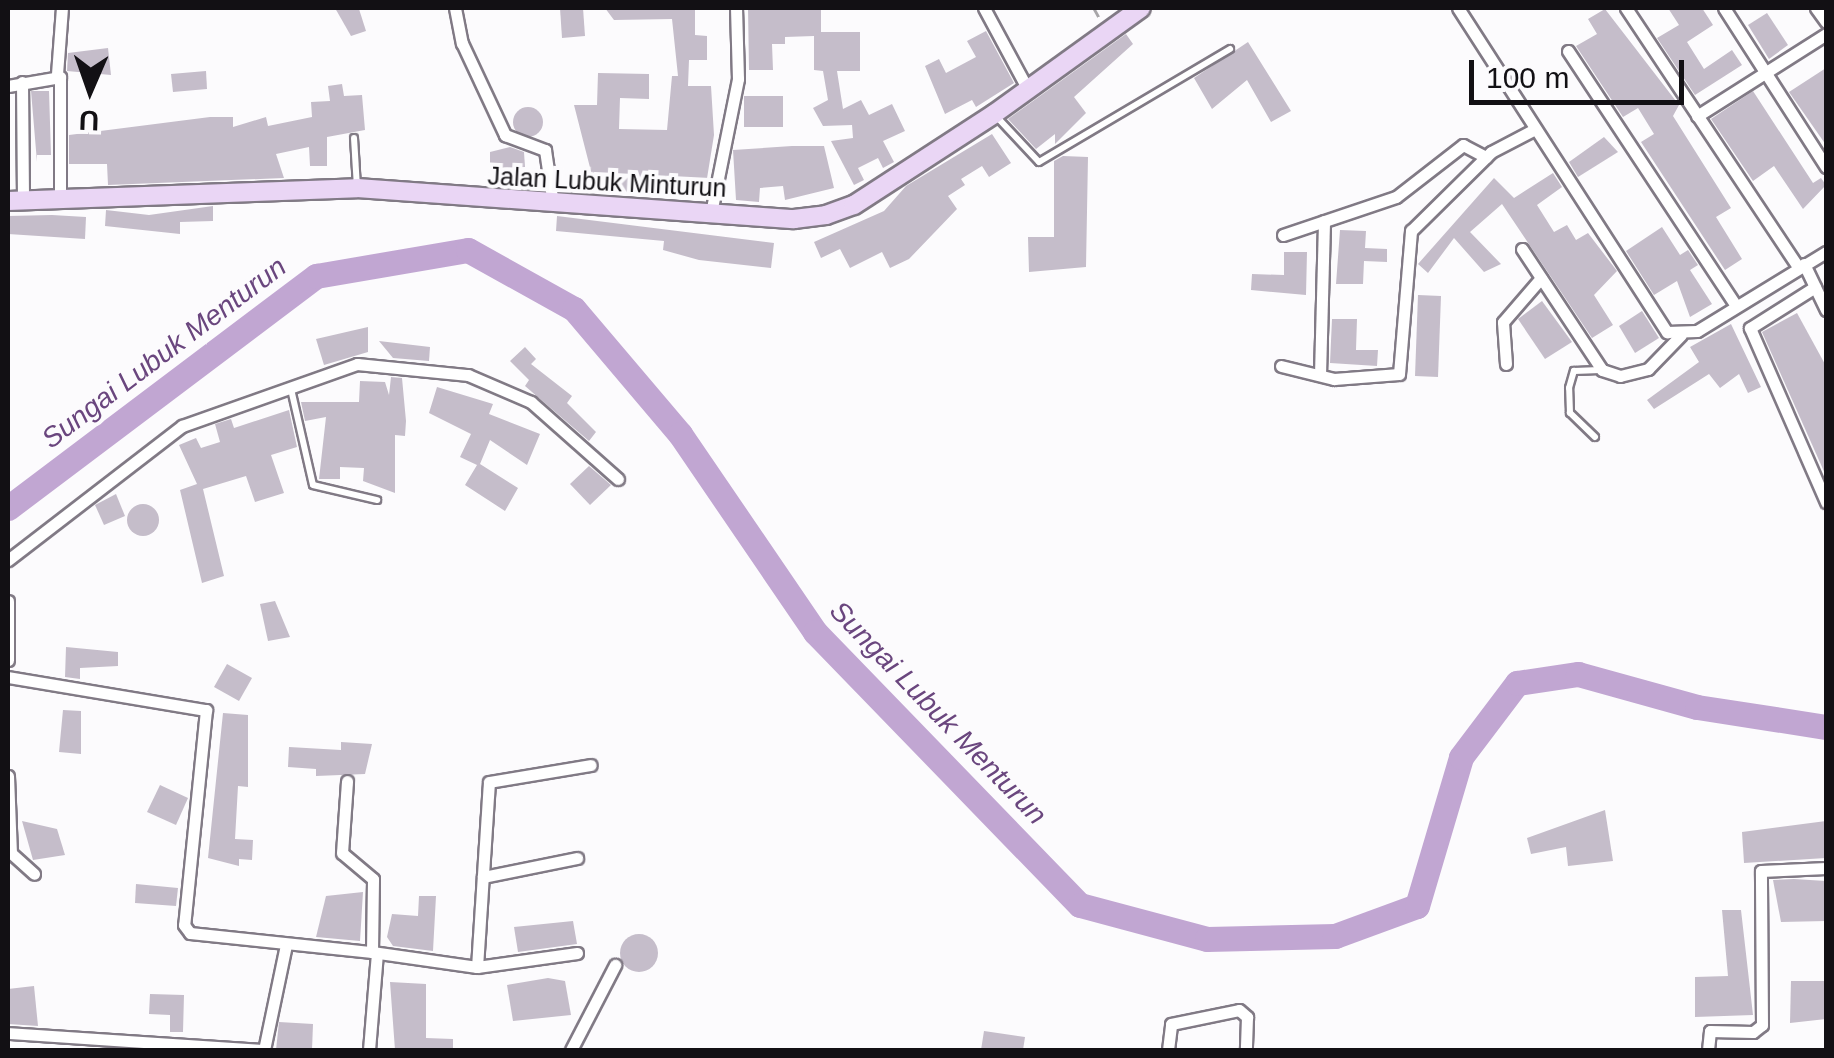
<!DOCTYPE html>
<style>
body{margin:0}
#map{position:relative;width:1834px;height:1058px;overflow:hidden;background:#fcfbfd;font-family:Arial,sans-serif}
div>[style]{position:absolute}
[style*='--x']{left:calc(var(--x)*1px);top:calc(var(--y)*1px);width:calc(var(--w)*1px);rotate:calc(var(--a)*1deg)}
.river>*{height:25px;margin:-12.5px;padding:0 12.5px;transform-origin:12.5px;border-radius:12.5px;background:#c1a6d2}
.building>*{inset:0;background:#c5bdca}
.round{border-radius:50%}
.path>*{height:2.5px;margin-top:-1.25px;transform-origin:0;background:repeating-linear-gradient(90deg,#a7a5a8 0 10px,transparent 0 15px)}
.roads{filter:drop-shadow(2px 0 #817a85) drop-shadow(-2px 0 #817a85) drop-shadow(0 2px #817a85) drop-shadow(0 -2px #817a85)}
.lane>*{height:6px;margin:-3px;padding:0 3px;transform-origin:3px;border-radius:3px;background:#fff}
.street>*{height:11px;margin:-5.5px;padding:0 5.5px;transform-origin:5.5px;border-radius:5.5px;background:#fff}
.secondary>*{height:18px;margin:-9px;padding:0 9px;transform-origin:9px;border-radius:9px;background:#ead6f5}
span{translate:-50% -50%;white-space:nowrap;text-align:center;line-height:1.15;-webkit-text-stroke:8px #fcfbfd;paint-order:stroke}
.street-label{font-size:25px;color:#121014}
.water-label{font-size:28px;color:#6a467e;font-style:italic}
.frame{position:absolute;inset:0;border:10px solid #121014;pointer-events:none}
.north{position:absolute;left:40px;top:40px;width:100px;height:100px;-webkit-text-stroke:8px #fcfbfd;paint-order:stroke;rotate:182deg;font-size:28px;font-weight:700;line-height:40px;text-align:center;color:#121014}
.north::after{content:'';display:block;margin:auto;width:35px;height:45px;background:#121014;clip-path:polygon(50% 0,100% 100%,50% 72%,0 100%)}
.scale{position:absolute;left:1469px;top:60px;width:215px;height:45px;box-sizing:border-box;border:5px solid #121014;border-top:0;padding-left:12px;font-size:30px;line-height:35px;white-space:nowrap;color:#121014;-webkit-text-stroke:8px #fcfbfd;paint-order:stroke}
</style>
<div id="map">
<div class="river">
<i style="--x:8;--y:508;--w:386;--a:-37"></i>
<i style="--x:316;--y:276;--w:154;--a:-9.7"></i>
<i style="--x:468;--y:250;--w:121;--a:29.1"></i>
<i style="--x:574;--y:309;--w:164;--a:49.7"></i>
<i style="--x:680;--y:434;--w:240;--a:55.7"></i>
<i style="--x:815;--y:632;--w:380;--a:45.9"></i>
<i style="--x:1080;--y:905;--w:131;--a:15"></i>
<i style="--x:1207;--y:939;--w:128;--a:-1.3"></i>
<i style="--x:1335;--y:936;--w:87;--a:-20.1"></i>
<i style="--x:1417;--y:906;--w:155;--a:-73.5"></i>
<i style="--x:1461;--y:757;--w:93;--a:-52.9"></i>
<i style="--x:1517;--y:683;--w:62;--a:-8.4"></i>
<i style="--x:1578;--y:674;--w:123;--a:15.5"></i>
<i style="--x:1697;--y:707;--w:131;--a:8.8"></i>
</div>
<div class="building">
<i style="clip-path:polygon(335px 8px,359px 9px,366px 31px,351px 36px)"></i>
<i style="clip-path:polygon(560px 8px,583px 8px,585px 36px,562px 38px)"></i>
<i style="clip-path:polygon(605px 8px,695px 8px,695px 35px,707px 36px,707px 60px,689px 60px,688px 86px,711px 86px,714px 135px,704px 197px,596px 191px,574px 105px,597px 105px,598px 73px,649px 74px,649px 99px,620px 98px,619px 129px,667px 130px,672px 76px,678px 76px,672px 19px,614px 20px)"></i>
<i style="clip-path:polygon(748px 8px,821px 8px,821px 32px,860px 32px,860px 71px,837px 71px,843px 109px,861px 100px,869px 115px,892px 104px,905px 131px,883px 141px,894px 162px,883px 168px,878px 158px,858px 168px,864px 180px,854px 185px,831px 141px,853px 138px,852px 125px,823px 126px,813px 108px,828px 100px,823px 71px,814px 70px,814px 36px,785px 37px,785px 44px,772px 44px,773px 70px,749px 70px)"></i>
<i style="clip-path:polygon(1668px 8px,1702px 8px,1713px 25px,1687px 42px,1704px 69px,1732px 50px,1742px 65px,1695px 95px,1657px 38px,1679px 25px)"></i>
<i style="clip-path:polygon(1605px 9px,1679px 105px,1673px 116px,1731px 208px,1716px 217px,1742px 259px,1725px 270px,1641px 142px,1654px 134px,1638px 108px,1623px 117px,1576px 46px,1597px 34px,1588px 19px)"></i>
<i style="clip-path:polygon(1767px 13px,1788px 45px,1769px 59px,1748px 25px)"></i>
<i style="clip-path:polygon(986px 31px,1014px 83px,976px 107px,972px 100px,945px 114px,925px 66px,939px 59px,946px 73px,976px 57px,967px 41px)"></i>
<i style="clip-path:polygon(1126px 34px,1133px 44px,1074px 97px,1086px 113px,1055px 144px,1055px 134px,1036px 149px,1008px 119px)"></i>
<i style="clip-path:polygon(1248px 42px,1291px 111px,1271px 122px,1247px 80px,1212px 109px,1194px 78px)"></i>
<i style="clip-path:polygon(108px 48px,111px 75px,67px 71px,68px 53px)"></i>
<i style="clip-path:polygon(1826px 68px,1826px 145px,1789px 92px)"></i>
<i style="clip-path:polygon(206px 71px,207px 89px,173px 92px,171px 74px)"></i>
<i style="clip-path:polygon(342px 84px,344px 96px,362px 95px,365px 130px,327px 137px,327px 166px,310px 166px,309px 147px,276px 154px,284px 178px,108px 185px,107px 164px,69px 164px,69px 135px,210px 117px,233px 117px,233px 127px,266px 117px,268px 126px,312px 117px,311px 102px,330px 101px,328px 86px)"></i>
<i style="clip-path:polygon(31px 91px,49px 91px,51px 155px,37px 155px,37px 162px)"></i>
<i style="clip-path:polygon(1753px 91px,1813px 183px,1821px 178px,1826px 185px,1803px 209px,1774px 166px,1753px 181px,1711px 119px)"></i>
<i style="clip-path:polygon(744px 96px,783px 96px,783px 127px,744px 127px)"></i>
<i class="round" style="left:513px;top:107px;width:30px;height:30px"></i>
<i style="clip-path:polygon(992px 134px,1011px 163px,989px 177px,982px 166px,961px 179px,965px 185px,948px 196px,957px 209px,909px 259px,890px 268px,882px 252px,850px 268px,840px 249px,821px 258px,814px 242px,884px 211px,906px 186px)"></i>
<i style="clip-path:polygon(1604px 137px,1618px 152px,1578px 177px,1569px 162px)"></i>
<i style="clip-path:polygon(792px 146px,824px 146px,834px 188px,785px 200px,783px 186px,760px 188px,759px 202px,736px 200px,733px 150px)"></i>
<i style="clip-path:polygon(510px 147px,524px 152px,525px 167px,490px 168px,490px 152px)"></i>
<i style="clip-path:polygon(1063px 156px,1088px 157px,1086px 267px,1029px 272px,1028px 237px,1054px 237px,1054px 161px)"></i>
<i style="clip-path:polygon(1553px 173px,1562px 187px,1537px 205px,1554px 232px,1567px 225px,1576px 240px,1588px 233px,1617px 271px,1594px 295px,1613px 325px,1592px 338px,1502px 204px,1470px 232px,1501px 264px,1484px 272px,1454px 238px,1428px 273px,1418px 264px,1494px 178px,1514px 198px)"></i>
<i style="clip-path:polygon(213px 206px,213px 221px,180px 222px,180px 234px,105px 226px,106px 210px,149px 215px)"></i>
<i style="clip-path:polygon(52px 215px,86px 217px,85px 239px,8px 234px,8px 216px)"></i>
<i style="clip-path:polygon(557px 216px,774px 243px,771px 268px,699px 260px,663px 250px,664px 241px,556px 231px)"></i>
<i style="clip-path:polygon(1662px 227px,1680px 255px,1688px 250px,1698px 265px,1690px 270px,1712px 304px,1690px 317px,1677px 281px,1654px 295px,1626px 251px)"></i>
<i style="clip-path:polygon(1340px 230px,1366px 231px,1365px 248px,1387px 249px,1387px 262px,1364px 261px,1363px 284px,1336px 284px)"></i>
<i style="clip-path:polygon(1284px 252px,1307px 252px,1306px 295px,1251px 290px,1252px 274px,1284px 275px)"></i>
<i style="clip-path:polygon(1418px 295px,1441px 296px,1438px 377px,1415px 376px)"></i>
<i style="clip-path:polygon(1542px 301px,1572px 342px,1545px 359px,1518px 319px)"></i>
<i style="clip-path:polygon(1642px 311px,1659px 338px,1635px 353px,1619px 326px)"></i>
<i style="clip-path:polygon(1797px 313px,1826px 366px,1826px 476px,1762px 332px)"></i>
<i style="clip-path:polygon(1332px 319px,1357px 319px,1356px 350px,1378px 350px,1377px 366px,1330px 363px)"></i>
<i style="clip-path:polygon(1731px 324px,1761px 387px,1748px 393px,1739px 374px,1720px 388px,1709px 374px,1654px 409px,1647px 400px,1699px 362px,1690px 347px)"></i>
<i style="clip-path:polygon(368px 327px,368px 352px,324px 365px,316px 339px)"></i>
<i style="clip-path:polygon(379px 341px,430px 347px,429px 361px,393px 358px)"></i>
<i style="clip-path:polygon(525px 347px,536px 359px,531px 364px,572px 396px,567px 403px,596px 432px,589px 441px,525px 386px,529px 380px,510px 361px)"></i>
<i style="clip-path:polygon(391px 377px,402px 378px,406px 421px,405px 436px,395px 435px,395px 493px,363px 481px,364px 468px,340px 467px,340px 479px,319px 479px,326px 417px,305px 421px,301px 402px,359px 402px,360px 381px,385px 382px,389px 395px)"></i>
<i style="clip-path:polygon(437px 387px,493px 404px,489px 414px,540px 434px,527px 465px,490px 440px,480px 464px,518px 488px,505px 511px,465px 485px,477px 465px,460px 457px,471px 434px,429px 413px)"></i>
<i style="clip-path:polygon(289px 410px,297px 447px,271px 455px,284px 493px,255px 502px,246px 476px,203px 489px,224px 576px,202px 583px,180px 490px,197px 484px,179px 445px,196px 438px,201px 448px,220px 442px,215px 424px,231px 419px,234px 428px)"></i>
<i style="clip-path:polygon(589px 466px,611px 485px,590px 505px,570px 484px)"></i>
<i style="clip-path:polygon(116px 494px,125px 516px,104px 525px,95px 505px)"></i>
<i class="round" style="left:127px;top:504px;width:32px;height:32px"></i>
<i style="clip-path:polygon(275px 601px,290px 637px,268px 641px,260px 604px)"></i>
<i style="clip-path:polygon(66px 647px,118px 652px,118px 666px,80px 668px,80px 679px,65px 677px)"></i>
<i style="clip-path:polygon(227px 664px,252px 678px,239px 701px,214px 687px)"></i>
<i style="clip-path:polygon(63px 710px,81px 711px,81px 754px,59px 752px)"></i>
<i style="clip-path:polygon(223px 713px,248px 715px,248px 787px,238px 786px,235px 839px,253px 840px,252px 860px,239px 859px,239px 866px,208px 858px)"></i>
<i style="clip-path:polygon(341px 742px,372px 744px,365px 774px,316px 776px,316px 769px,288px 767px,289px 747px,341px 750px)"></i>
<i style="clip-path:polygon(160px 785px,188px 798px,176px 825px,147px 812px)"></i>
<i style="clip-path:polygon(1605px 810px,1613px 861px,1568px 866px,1566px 847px,1531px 854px,1527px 838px)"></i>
<i style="clip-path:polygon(22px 821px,57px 829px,65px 855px,33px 860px)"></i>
<i style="clip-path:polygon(1826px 821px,1826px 858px,1744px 863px,1742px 832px)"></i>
<i style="clip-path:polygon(1794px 879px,1826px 881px,1826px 921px,1781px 922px,1773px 880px)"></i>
<i style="clip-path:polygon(136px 884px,178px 888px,176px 906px,135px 903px)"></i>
<i style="clip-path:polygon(363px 892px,360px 941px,316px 937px,326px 896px)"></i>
<i style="clip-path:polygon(419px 896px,436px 896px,433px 951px,393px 946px,387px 937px,392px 914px,418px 916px)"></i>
<i style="clip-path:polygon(1722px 910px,1741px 910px,1753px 1015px,1695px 1017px,1695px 977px,1728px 976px)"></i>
<i style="clip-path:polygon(573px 921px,577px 944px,518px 952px,514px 927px)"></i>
<i class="round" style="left:620px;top:934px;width:38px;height:38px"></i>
<i style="clip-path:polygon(548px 978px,565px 981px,571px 1015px,513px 1021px,507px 985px)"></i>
<i style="clip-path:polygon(1791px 981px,1826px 981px,1826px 1019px,1790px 1023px)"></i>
<i style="clip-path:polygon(390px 982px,426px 984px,426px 1038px,453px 1039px,453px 1050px,395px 1050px)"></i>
<i style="clip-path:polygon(34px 986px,38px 1026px,8px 1024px,8px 989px)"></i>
<i style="clip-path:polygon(150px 994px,184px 995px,183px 1032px,170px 1032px,170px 1015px,149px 1014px)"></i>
<i style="clip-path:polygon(279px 1022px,313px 1024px,312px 1050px,276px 1050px)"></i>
<i style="clip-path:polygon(984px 1031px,1025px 1037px,1023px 1050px,981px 1050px)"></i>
</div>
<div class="path">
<i style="--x:1094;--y:8;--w:10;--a:61"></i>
</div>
<div class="roads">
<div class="lane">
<i style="--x:995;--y:115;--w:64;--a:46.9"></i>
<i style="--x:1039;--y:162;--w:222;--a:-30.6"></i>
<i style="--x:354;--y:138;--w:49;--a:86.5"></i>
<i style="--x:291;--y:389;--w:98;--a:77.1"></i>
<i style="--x:313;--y:485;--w:66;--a:13.2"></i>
<i style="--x:1595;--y:437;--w:35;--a:-136"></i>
<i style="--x:1570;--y:413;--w:25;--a:-92"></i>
<i style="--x:1569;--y:388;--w:18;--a:-74"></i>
<i style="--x:1574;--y:371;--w:26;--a:-2"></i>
</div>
<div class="street">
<i style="--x:455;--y:8;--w:36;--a:79"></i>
<i style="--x:462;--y:43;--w:102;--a:64.9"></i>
<i style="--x:505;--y:135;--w:43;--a:20.6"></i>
<i style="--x:545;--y:150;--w:55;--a:81.6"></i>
<i style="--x:984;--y:8;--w:91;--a:61.7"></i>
<i style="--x:1458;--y:8;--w:386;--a:57.2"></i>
<i style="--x:1667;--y:332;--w:30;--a:-2"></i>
<i style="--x:1697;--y:331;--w:151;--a:-31.5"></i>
<i style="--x:1626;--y:8;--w:311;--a:56.4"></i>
<i style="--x:1724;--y:8;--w:189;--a:57.3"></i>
<i style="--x:1816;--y:8;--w:17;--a:54"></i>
<i style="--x:1568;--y:51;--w:303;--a:56.6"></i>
<i style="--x:57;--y:74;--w:66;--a:-85.7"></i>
<i style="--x:22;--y:82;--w:118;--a:89.5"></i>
<i style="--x:8;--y:86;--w:53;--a:-9.8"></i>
<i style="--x:60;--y:77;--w:122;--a:90"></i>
<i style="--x:1697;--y:116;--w:153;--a:-32.4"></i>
<i style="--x:711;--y:213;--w:137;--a:-78.6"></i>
<i style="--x:738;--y:79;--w:71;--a:-91.6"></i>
<i style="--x:1283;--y:235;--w:119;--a:-18.6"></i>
<i style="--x:1396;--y:197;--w:85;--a:-37.8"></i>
<i style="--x:1463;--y:145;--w:26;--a:28"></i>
<i style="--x:1522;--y:249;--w:145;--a:56.5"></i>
<i style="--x:1602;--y:370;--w:19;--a:18"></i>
<i style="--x:1620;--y:376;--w:29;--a:-14"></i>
<i style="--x:1648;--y:369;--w:47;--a:-45.9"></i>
<i style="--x:1804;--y:264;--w:51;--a:64.4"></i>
<i style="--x:1815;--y:287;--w:77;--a:147.8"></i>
<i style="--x:1750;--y:328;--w:190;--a:66.4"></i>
<i style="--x:1506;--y:364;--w:42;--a:-94.1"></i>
<i style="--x:1503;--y:322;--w:58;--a:-49.2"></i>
<i style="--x:1281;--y:366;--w:55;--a:13.8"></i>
<i style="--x:1334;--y:379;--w:65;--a:-4.4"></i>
<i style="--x:1399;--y:374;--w:144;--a:-85.2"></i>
<i style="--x:1411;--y:231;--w:112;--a:-44.6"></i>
<i style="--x:1491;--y:152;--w:50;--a:-27.6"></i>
<i style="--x:1320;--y:375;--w:154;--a:-88.5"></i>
<i style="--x:8;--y:560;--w:220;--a:-37.6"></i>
<i style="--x:182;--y:426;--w:186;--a:-19.5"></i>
<i style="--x:357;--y:364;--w:112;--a:5.7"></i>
<i style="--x:468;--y:375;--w:69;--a:23.2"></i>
<i style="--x:531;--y:402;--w:116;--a:41.5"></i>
<i style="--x:8;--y:601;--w:59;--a:90"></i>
<i style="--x:8;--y:677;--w:201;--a:9.5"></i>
<i style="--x:206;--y:710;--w:216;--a:95.8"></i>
<i style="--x:184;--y:925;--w:10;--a:53"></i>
<i style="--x:190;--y:933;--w:183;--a:6"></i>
<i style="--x:372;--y:952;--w:73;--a:-89.2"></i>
<i style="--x:373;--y:879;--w:40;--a:-140"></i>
<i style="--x:342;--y:853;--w:72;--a:-86"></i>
<i style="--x:8;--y:776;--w:77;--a:87.8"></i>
<i style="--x:11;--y:853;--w:31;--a:42"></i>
<i style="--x:483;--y:877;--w:96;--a:-11.4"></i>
<i style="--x:372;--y:952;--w:106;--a:8.1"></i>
<i style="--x:477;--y:967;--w:101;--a:-8"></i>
<i style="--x:477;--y:967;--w:185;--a:-86.3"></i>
<i style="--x:489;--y:782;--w:103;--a:-9.5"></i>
<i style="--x:8;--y:1033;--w:257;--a:3.8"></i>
<i style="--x:264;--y:1050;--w:107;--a:-78.2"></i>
<i style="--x:369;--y:1050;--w:97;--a:-85.3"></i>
<i style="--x:571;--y:1050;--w:96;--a:-62.6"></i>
<i style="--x:1168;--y:1050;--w:26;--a:-83"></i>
<i style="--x:1171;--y:1024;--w:69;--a:-11.6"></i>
<i style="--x:1239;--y:1010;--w:11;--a:41"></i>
<i style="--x:1247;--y:1017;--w:33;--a:92"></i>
<i style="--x:1708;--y:1050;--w:19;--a:-84"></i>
<i style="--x:1710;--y:1031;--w:43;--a:1.3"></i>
<i style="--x:1753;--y:1032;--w:11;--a:-38"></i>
<i style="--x:1762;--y:1025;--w:154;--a:-90.4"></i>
<i style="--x:1761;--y:871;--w:65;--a:-2.6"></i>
</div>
<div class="secondary">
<i style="--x:8;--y:201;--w:349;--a:-2.1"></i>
<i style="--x:357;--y:188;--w:438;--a:4.1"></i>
<i style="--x:794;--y:219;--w:32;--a:-7"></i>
<i style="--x:826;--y:215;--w:30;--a:-20"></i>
<i style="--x:854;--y:205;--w:167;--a:-33"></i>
<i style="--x:994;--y:114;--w:181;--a:-35.8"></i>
</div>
</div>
<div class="street-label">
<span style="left:607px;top:182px;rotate:3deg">Jalan Lubuk Minturun</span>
</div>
<div class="water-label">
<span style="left:164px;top:353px;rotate:-37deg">Sungai Lubuk Menturun</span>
<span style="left:938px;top:713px;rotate:46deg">Sungai Lubuk Menturun</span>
</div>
<div class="frame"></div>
<div class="north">U</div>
<div class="scale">100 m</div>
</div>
